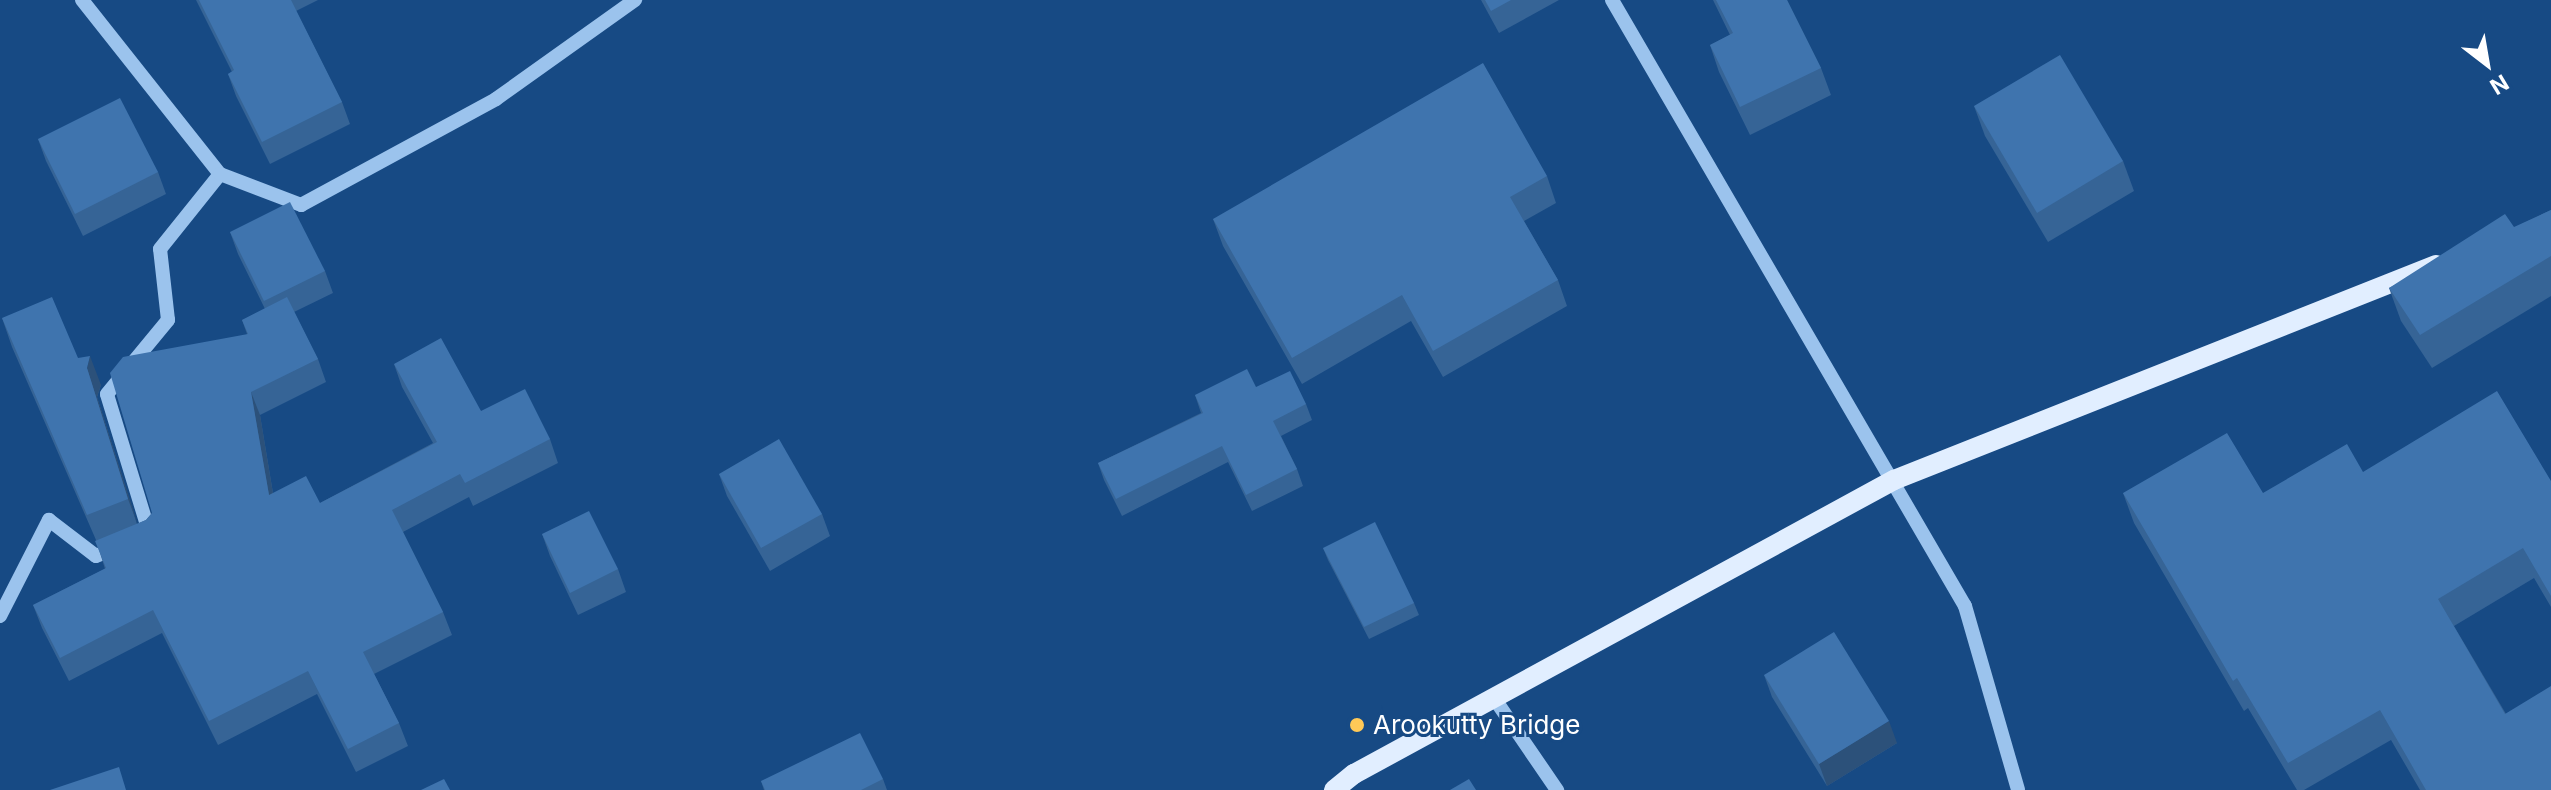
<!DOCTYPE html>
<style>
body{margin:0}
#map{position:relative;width:2551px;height:790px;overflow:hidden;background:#174a84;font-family:Inter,sans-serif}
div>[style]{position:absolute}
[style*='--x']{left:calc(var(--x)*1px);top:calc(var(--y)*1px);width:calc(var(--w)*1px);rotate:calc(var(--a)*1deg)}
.minor>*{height:14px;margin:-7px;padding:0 7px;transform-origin:7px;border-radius:7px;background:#9bc3ed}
.major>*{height:20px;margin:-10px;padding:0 10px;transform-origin:10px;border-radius:10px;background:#e1eeff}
.wall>*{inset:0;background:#366496}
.shaded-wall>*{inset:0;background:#2c517a}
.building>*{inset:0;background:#3f74ae}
.dots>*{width:22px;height:22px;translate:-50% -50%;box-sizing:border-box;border:4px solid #174a84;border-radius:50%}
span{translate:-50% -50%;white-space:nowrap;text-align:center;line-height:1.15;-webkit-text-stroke:6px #174a84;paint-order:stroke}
.poi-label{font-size:26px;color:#fff}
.left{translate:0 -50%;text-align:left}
.north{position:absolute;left:2447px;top:24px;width:80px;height:80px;-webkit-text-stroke:6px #174a84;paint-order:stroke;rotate:149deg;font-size:22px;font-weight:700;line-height:32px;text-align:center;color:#fff}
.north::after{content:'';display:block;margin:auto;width:28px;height:36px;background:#fff;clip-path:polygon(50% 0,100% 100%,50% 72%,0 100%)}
</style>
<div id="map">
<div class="minor">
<i style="--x:82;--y:0;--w:222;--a:51.6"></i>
<i style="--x:1612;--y:0;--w:701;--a:59.78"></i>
<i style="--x:1965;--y:606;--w:191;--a:73.9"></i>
<i style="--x:150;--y:535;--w:147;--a:-107"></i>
<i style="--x:107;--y:394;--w:96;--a:-50.5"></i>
<i style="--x:168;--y:320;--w:71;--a:-96.4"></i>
<i style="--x:160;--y:249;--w:96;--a:-51.3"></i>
<i style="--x:220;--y:174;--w:87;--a:20.9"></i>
<i style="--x:301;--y:205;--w:222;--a:-28.5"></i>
<i style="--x:496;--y:99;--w:171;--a:-35.5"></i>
<i style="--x:0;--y:616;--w:108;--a:-63"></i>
<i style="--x:49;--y:520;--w:59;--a:37.5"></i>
<i style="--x:96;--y:556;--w:22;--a:-22"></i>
<i style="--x:1494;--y:698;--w:112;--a:55.6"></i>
</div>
<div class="major">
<i style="--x:1334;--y:790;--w:26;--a:-39"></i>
<i style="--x:1354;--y:774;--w:615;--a:-28.57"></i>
<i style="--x:1894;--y:480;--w:583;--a:-21.64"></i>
</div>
<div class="wall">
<i style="clip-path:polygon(196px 0,318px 0,296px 11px,342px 102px,350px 124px,270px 164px,236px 96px,228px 74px,232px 72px)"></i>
<i style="clip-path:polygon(1481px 0,1559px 0,1499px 33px)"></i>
<i style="clip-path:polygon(1713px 0,1787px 0,1821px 68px,1831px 95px,1750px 135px,1719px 72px,1710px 45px,1730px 35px)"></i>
<i style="clip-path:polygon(1974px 106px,2123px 161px,2134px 191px,2048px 242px,1985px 136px)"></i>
<i style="clip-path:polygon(38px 139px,158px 172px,166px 194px,83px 236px,46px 161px)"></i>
<i style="clip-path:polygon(1547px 176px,1556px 203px,1524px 221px,1558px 280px,1567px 306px,1443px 377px,1411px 321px,1302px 384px,1223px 246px,1213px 219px)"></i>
<i style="clip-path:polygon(2551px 210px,2551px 296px,2432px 368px,2401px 321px,2389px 288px)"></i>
<i style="clip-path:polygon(230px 232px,325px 271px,333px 293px,294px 312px,318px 359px,326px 382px,260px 415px,273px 493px,320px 503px,433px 443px,402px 387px,394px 364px,481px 411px,550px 439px,558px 463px,473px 506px,469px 497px,403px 532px,443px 612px,452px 635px,374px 674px,399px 723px,408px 746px,356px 772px,317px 694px,218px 745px,162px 633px,69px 681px,42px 628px,33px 605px,105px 569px,96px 540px,12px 347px,2px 318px,78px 358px,101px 385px,97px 397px,137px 524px,146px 520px,152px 513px,247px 334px,242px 320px,265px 309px,238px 254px)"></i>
<i style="clip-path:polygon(1256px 387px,1306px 404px,1312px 420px,1281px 436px,1297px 469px,1303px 486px,1252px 511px,1228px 462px,1122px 516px,1104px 480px,1098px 463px,1201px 413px,1195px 395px)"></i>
<i style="clip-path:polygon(2363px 472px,2551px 481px,2551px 607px,2534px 578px,2454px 626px,2551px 790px,2420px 790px,2391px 740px,2304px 790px,2297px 790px,2248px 708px,2244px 711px,2134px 523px,2123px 493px,2263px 493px)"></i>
<i style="clip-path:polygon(719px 474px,822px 514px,830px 536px,770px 571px,727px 496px)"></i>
<i style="clip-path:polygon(542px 534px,618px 569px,626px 592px,578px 615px,550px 556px)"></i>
<i style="clip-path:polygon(1323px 548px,1414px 603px,1419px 615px,1369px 639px,1328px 560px)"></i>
<i style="clip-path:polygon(1764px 675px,1897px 743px,1827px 786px,1772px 697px)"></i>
<i style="clip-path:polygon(883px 779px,887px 790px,764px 790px,761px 781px)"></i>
</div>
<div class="shaded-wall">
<i style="clip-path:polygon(90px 356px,101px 385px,97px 397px,139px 528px,128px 499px,87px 368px)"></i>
<i style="clip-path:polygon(251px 392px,260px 415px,277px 518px,269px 495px)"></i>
<i style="clip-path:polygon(1889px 721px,1897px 743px,1827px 786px,1819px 764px)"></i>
</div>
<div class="building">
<i style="clip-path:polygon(199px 0,291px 0,342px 102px,262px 142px,228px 74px,234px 70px)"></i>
<i style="clip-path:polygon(1485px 0,1511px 0,1491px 11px)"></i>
<i style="clip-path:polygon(1716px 0,1787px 0,1821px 68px,1740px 107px,1710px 45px,1733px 33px)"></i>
<i style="clip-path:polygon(2060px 55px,2123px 161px,2037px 213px,1974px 106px)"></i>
<i style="clip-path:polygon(1483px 63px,1547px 176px,1510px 197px,1558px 280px,1433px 351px,1402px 295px,1292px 358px,1213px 219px)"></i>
<i style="clip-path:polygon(120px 98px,158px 172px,75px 214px,38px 139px)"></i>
<i style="clip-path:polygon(290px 202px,325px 271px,264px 301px,230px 232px)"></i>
<i style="clip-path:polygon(2551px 210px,2551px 256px,2420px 335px,2389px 288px,2505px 214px,2514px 227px)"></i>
<i style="clip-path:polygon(52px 297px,78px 358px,90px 356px,87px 368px,128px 499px,87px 515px,2px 318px)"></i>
<i style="clip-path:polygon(287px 297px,318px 359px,251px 392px,269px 495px,306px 476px,320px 503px,437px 442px,394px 364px,441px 338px,481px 411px,525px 389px,550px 439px,465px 483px,460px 474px,392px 510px,443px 612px,363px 652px,399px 723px,348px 749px,308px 671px,209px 721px,153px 610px,60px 658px,33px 605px,106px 568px,95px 541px,146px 520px,152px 513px,110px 373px,123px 357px,248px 334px,242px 320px)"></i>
<i style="clip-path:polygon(1247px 369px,1256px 387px,1290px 371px,1306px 404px,1273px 421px,1297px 469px,1246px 495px,1222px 446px,1116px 499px,1098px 463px,1203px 413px,1195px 395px)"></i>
<i style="clip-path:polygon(2497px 391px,2551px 481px,2551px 596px,2523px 548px,2438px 599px,2505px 714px,2551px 686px,2551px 790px,2426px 790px,2380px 710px,2288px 763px,2237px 678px,2233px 681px,2123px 493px,2227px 433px,2263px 493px,2347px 444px,2363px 472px)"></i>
<i style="clip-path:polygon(779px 439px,822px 514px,761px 548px,719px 474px)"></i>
<i style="clip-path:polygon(589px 511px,618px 569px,570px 593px,542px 534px)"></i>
<i style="clip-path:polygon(1375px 522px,1414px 603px,1364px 627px,1323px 548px)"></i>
<i style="clip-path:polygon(1834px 632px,1889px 721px,1819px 764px,1764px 675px)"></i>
<i style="clip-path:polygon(860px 733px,883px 779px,861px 790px,765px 790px,761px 781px)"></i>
<i style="clip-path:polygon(119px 767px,126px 790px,50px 790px)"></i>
<i style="clip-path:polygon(444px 779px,450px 790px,421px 790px)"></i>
<i style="clip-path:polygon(1469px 779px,1476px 790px,1450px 790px)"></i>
</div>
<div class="dots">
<i style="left:1357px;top:725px;background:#ffc957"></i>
</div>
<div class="poi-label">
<span class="left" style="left:1373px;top:725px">Arookutty Bridge</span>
</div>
<div class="north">N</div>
</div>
